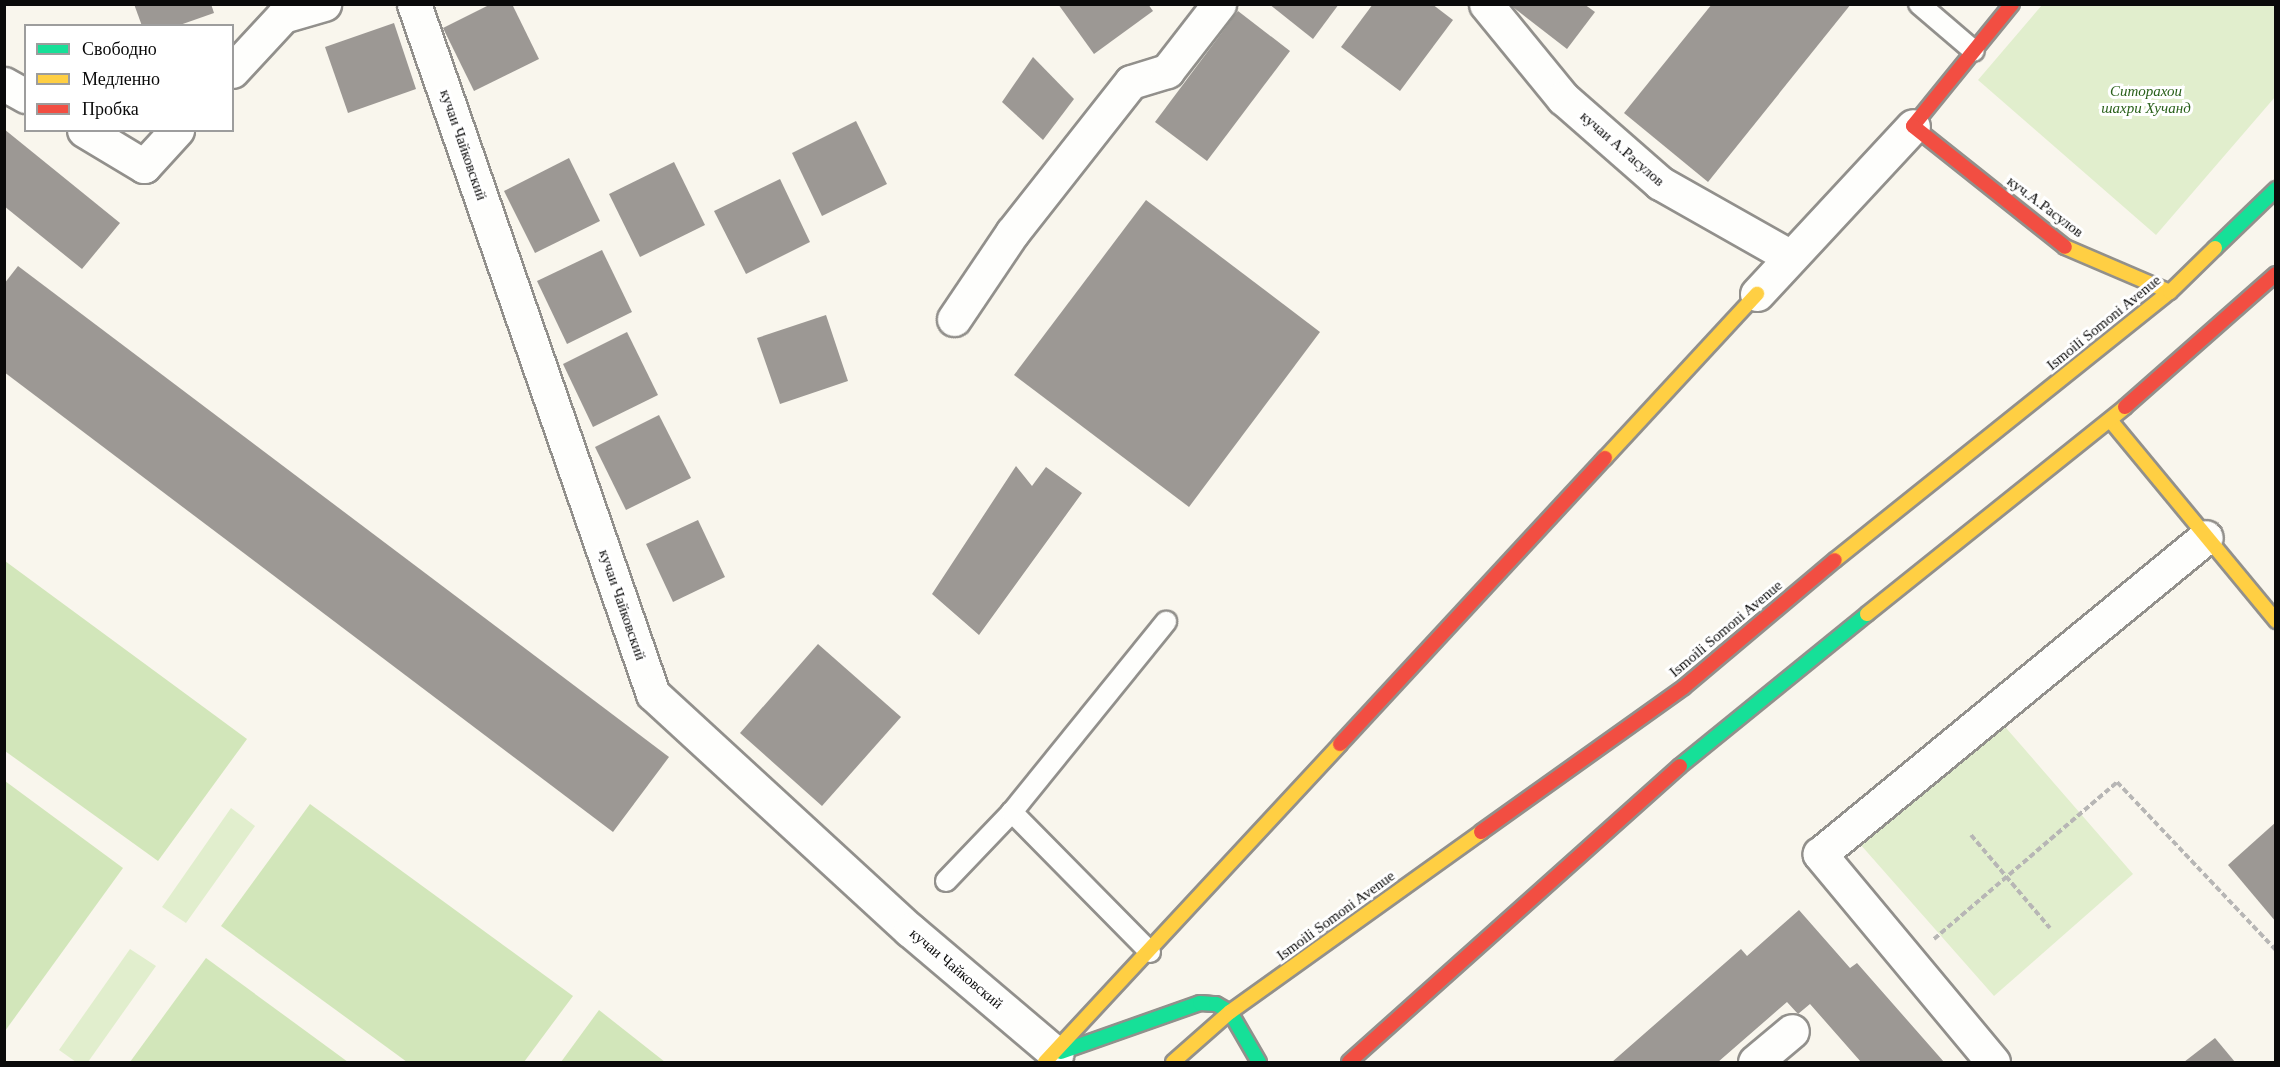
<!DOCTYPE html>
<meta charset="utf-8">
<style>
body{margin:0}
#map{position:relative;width:2280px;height:1067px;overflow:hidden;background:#f9f6ed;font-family:Georgia,serif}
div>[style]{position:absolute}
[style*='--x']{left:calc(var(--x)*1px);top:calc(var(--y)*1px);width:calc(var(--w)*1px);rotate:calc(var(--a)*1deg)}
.green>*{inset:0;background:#e1eecd}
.forest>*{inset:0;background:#d2e6ba}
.building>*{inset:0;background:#9c9894}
.path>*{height:4px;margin-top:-2px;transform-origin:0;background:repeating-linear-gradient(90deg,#b7b6b5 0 6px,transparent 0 9px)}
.roads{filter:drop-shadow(2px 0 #92908c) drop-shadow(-2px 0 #92908c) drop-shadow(0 2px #92908c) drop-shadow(0 -2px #92908c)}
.lane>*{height:20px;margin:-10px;padding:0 10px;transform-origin:10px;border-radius:10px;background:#fefefc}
.street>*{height:33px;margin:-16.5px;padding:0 16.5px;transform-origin:16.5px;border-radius:16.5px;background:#fefefc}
.fast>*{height:14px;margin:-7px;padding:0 7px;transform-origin:7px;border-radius:7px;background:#16e098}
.slow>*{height:14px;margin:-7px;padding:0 7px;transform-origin:7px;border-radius:7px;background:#ffcf43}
.jam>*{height:14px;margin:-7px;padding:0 7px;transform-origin:7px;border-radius:7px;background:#f24e42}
span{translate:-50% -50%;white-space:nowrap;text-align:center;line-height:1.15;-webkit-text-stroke:6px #fff;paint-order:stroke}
.park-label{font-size:15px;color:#2a611b;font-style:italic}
.street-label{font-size:15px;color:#0a0a0a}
.frame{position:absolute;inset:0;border:6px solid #0a0a0a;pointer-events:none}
.legend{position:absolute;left:24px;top:24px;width:210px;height:108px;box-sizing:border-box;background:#fff;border:2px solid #9d9d9d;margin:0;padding:8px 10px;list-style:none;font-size:18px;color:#0a0a0a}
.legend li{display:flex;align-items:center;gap:12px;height:30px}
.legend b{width:30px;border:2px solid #9d9d9d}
</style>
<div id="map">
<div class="green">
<i style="clip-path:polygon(2042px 5px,2275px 5px,2275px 97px,2156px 235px,1978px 80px)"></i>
<i style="clip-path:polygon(2000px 721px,2133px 874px,1994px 996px,1860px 844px)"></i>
<i style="clip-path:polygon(231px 808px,255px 826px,186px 923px,162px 907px)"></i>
<i style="clip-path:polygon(130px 949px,156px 966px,88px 1062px,76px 1062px,59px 1050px)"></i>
</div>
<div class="forest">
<i style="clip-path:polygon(5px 561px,247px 739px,158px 861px,5px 751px)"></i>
<i style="clip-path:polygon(5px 781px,123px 868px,5px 1031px,4px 781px)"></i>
<i style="clip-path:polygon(310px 804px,573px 996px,524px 1062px,407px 1062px,221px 926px)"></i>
<i style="clip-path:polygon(206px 958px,348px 1062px,130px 1062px)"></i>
<i style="clip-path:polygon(599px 1010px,665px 1062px,561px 1062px)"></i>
</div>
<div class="building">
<i style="clip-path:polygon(134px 4px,211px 4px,214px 13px,177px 26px,142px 26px)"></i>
<i style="clip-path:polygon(491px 4px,512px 4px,539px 59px,474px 91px,443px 28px)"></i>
<i style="clip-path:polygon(1058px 4px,1148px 4px,1153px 11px,1094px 54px)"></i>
<i style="clip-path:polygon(1269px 4px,1339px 4px,1313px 39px)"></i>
<i style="clip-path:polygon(1373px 4px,1432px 4px,1453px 20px,1400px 91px,1341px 47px)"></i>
<i style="clip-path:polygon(1509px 4px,1584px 4px,1595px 12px,1567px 49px)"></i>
<i style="clip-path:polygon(1712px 4px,1851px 4px,1708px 182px,1624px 113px)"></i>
<i style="clip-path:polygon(1238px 11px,1290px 51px,1207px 161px,1155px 122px)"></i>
<i style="clip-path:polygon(394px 23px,416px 89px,348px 113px,325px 47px)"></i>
<i style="clip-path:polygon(1033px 57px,1074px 99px,1043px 140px,1002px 102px)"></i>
<i style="clip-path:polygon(856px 121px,887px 184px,822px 216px,792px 153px)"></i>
<i style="clip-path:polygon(4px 129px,120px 223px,82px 269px,4px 206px)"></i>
<i style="clip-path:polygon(569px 158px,600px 221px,535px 253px,504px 191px)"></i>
<i style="clip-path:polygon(674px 162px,705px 225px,640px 257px,609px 194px)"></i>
<i style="clip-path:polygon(780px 179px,810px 242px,746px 274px,714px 211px)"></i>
<i style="clip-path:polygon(1146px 200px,1320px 332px,1189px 507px,1014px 375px)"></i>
<i style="clip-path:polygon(602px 250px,632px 312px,567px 344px,537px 281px)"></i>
<i style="clip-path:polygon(18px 266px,669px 757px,613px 832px,4px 372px,4px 284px)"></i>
<i style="clip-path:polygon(826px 315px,848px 381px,780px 404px,757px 338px)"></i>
<i style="clip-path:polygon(627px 332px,658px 395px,593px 427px,563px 364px)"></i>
<i style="clip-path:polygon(659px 415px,691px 478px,626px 510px,595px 447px)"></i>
<i style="clip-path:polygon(1016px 466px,1032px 486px,1046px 467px,1082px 493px,979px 635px,932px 594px)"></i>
<i style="clip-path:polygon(698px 520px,725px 577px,673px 602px,646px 544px)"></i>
<i style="clip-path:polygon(818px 644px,901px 717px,822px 806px,740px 733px)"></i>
<i style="clip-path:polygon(2276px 822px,2276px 922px,2228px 865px)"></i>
<i style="clip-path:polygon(1799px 910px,1850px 968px,1857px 963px,1944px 1062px,1861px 1062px,1810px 1004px,1798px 1014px,1787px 1002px,1718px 1062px,1612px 1062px,1741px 949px,1747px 956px)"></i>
<i style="clip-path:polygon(2215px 1038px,2235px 1062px,2184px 1062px)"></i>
</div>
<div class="path">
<i style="--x:1971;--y:835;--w:122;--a:49.7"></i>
<i style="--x:1934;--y:939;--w:241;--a:-40.6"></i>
<i style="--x:2117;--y:782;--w:231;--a:46.6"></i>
</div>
<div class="roads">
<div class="lane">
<i style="--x:1919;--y:4;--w:72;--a:40.5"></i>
<i style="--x:946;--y:881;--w:95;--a:-46.3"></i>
<i style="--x:1150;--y:952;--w:197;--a:-134.6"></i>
<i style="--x:1012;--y:812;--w:245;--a:-51"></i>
</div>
<div class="street">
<i style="--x:414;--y:4;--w:730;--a:70.9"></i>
<i style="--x:653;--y:694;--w:349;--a:42.6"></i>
<i style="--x:910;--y:930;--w:192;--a:40.3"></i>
<i style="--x:1486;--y:4;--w:122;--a:50.7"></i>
<i style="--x:1563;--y:98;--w:129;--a:41.2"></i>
<i style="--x:1660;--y:183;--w:148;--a:29.5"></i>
<i style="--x:232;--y:71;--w:75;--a:-47.2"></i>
<i style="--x:283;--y:16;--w:43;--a:-16.3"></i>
<i style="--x:4;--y:84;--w:25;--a:29"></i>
<i style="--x:84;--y:130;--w:70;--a:31"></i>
<i style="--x:144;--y:166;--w:49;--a:-47.5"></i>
<i style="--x:1757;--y:294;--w:229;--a:-47.1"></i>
<i style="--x:954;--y:319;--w:104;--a:-56"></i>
<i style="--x:1012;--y:233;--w:192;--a:-51.8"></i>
<i style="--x:1131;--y:82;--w:38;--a:-17"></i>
<i style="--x:1167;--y:71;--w:85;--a:-52.2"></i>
<i style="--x:1755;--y:1062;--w:48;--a:-40"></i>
<i style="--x:1993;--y:1062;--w:271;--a:-129.8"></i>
<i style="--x:1820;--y:854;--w:499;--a:-39.4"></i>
</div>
<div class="fast">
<i style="--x:2215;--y:248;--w:85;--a:-44"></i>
<i style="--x:1680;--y:766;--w:241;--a:-39.1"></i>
<i style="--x:1061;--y:1052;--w:147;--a:-19.4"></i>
<i style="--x:1200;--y:1003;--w:16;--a:4"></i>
<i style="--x:1216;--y:1004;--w:16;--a:30"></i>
<i style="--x:1230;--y:1012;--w:58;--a:59.9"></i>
</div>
<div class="slow">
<i style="--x:2065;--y:247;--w:114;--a:23.2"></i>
<i style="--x:2110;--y:420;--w:261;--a:50.4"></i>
<i style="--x:1605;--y:458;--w:224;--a:-47.2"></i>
<i style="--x:1835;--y:560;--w:429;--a:-38.7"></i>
<i style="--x:2170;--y:292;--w:63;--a:-44.4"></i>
<i style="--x:1867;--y:614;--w:331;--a:-38.7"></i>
<i style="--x:1045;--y:1062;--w:434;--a:-47.1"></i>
<i style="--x:1173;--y:1062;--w:76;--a:-41.3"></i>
<i style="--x:1230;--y:1012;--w:309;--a:-35.6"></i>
</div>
<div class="jam">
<i style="--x:2012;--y:4;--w:157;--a:129.1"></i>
<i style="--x:1913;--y:126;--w:194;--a:38.5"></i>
<i style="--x:2125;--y:407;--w:201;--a:-41.4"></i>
<i style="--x:1340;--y:744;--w:390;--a:-47.2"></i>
<i style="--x:1481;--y:832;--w:249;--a:-35.5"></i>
<i style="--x:1684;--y:687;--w:197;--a:-40.1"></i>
<i style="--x:1349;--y:1062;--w:444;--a:-41.8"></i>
</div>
</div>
<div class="park-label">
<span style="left:2146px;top:100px">Ситорахои<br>шахри Хучанд</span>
</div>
<div class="street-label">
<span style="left:463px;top:145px;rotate:71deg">кучаи Чайковский</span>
<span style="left:1622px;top:149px;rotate:41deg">кучаи А.Расулов</span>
<span style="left:2045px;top:207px;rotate:37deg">куч.А.Расулов</span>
<span style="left:2104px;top:323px;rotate:-39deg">Ismoili Somoni Avenue</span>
<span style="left:622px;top:605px;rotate:71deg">кучаи Чайковский</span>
<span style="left:1726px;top:629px;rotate:-40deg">Ismoili Somoni Avenue</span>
<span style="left:1336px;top:916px;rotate:-36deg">Ismoili Somoni Avenue</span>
<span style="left:956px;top:969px;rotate:40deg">кучаи Чайковский</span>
</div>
<div class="frame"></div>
<ul class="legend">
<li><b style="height:8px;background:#16e098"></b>Свободно</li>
<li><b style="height:8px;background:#ffcf43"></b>Медленно</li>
<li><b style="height:8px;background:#f24e42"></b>Пробка</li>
</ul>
</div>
